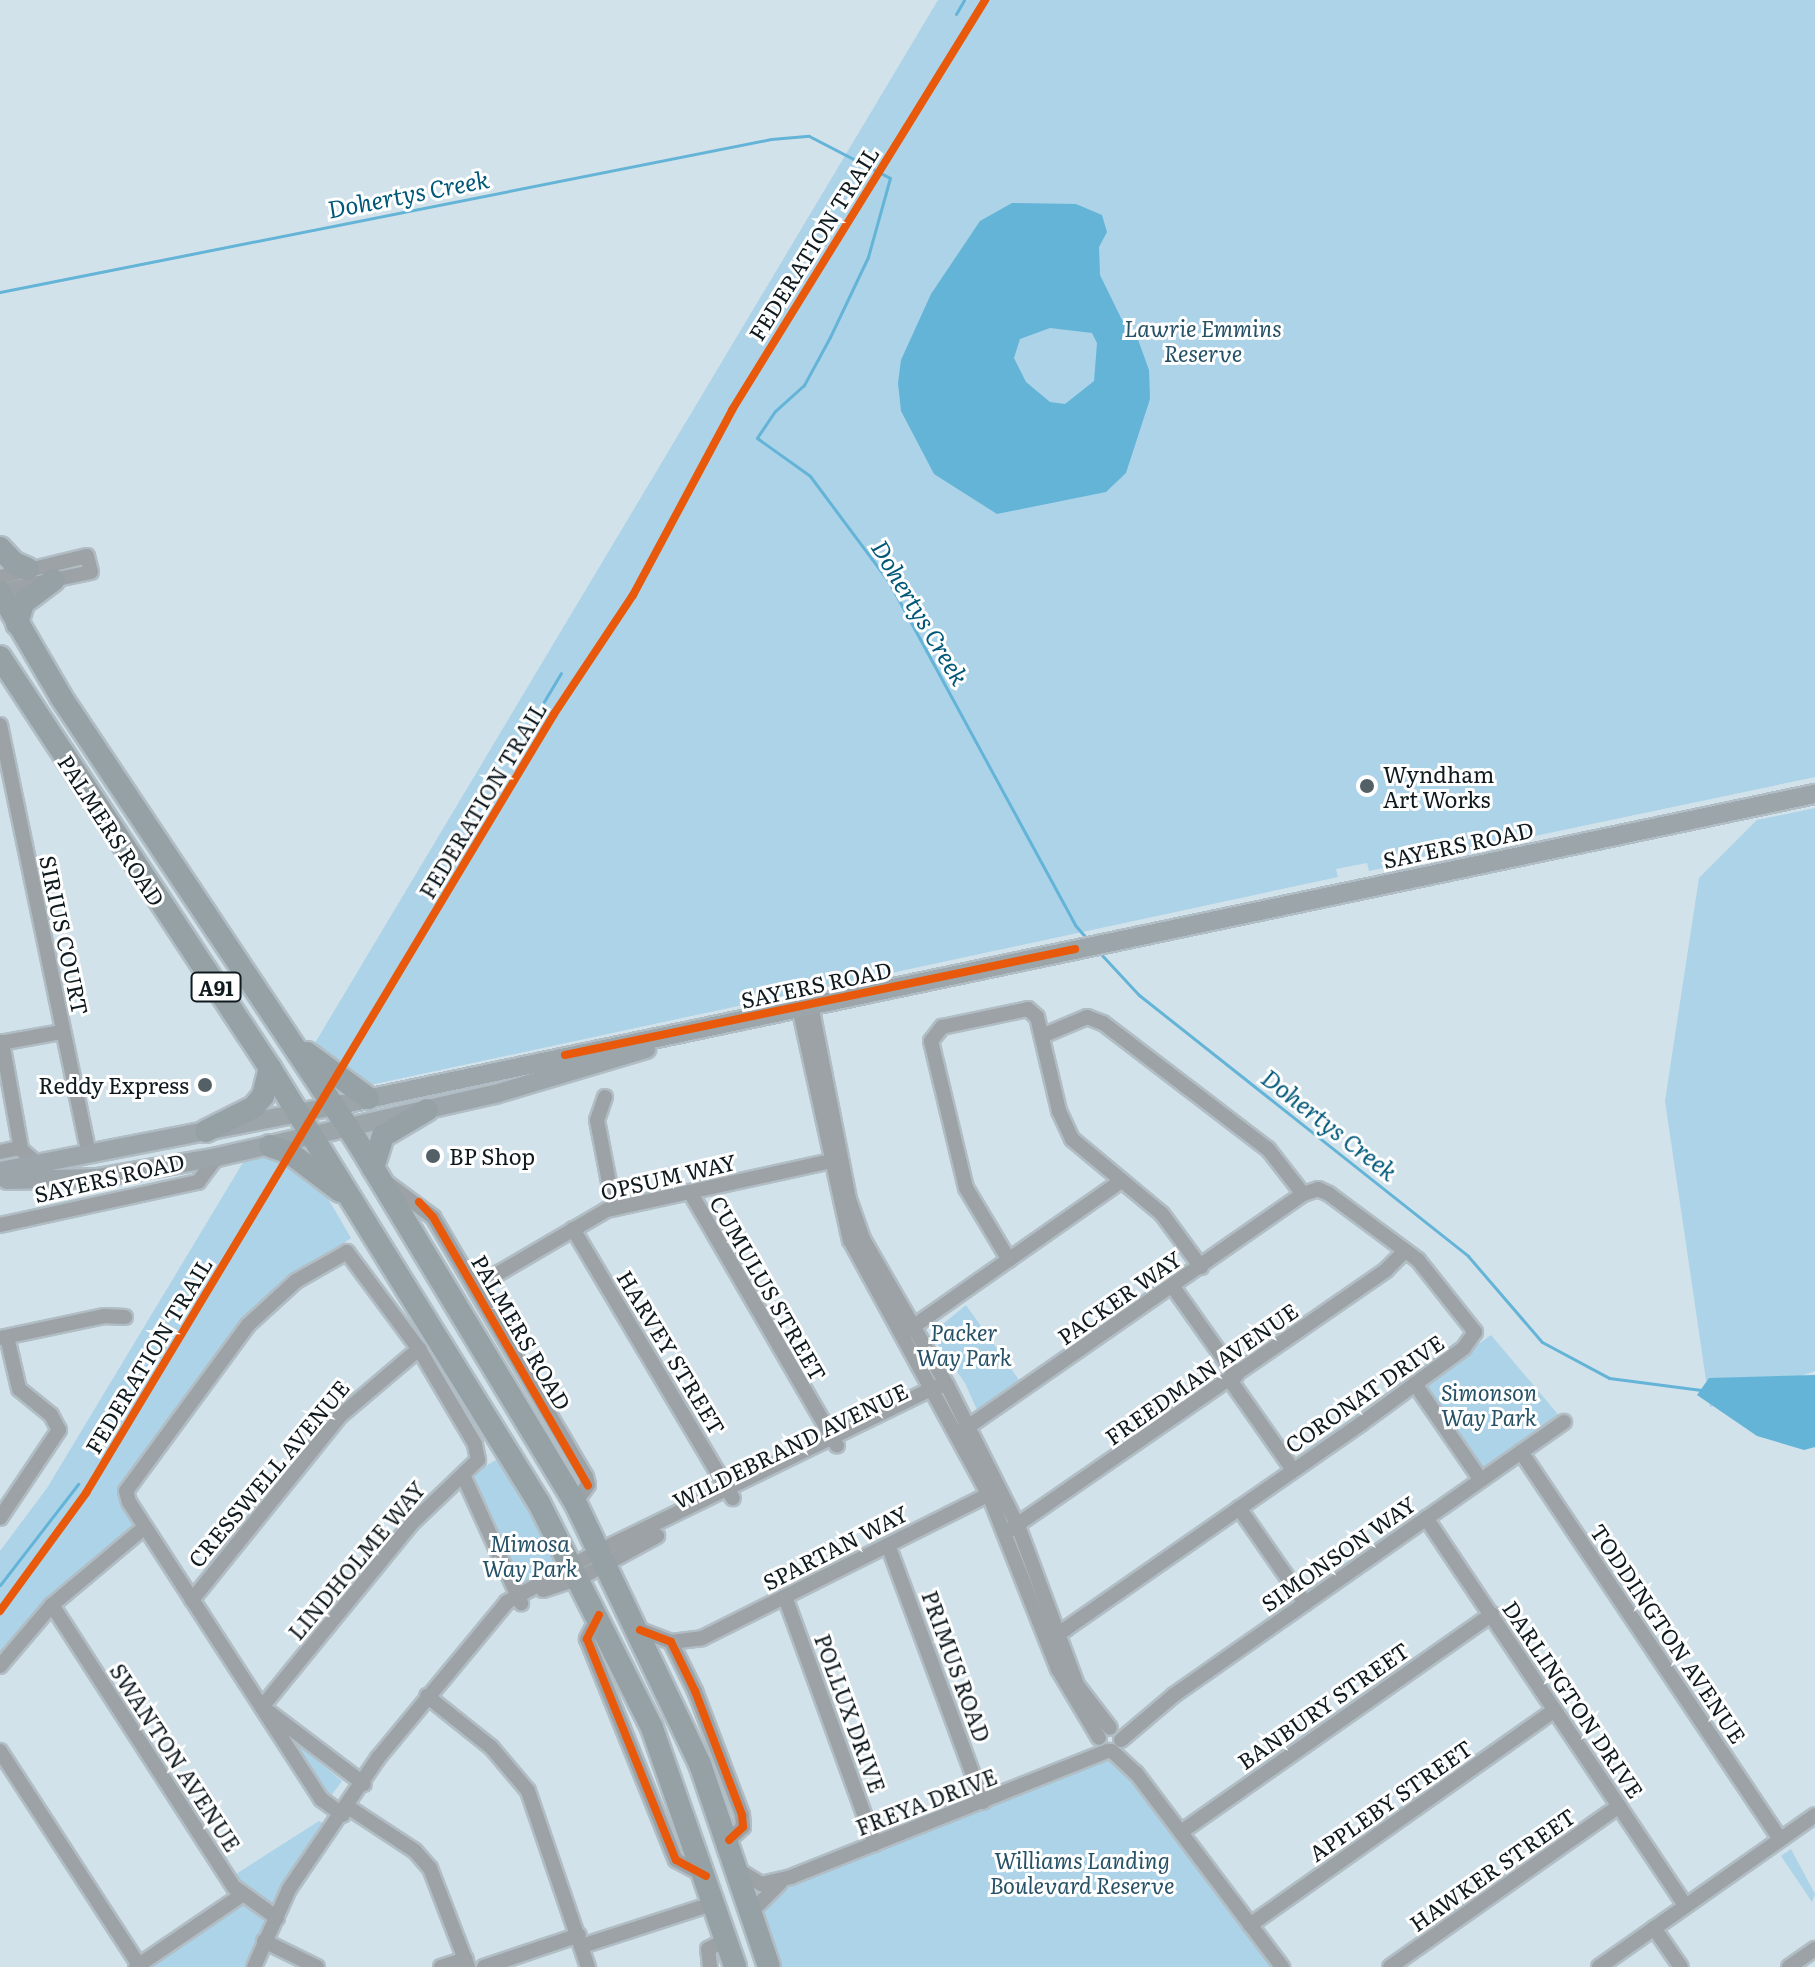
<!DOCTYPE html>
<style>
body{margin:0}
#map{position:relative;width:1815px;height:1967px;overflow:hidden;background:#d2e2ea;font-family:Literata,serif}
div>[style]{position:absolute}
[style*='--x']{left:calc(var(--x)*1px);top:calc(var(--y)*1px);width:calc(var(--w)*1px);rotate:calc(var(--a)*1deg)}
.green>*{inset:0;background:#acd3e8}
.water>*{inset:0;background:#64b4d8}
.stream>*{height:3px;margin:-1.5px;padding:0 1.5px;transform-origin:1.5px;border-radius:1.5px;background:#64b4d8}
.roads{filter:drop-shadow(2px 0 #b1bdc4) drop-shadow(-2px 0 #b1bdc4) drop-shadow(0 2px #b1bdc4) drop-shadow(0 -2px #b1bdc4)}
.minor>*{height:14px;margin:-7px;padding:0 7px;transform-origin:7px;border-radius:7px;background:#9ca2a6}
.major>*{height:18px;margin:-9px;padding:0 9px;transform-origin:9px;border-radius:9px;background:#9ca6aa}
.highway>*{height:22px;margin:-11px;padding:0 11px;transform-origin:11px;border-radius:11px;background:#96a1a6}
.cycleway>*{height:8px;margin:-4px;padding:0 4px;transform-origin:4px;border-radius:4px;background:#e8590c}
.dots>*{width:22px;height:22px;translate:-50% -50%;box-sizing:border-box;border:4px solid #fff;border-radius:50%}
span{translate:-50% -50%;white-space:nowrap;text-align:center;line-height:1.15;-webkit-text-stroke:6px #fff;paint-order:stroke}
.shield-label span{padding:2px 6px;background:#fff;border:2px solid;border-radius:6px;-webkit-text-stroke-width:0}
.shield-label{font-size:20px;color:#0f1a1f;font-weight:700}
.street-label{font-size:22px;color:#0f1a1f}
.park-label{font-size:22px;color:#265166;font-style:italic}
.poi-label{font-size:22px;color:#0f1a1f}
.left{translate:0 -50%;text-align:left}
.right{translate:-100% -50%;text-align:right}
.water-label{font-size:24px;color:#005879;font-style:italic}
</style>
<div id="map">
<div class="green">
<i style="clip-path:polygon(938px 0,1815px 0,1815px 777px,1369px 871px,1367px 863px,1336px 869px,1338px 877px,361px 1087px,312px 1048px)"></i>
<i style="clip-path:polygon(1815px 808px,1815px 1371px,1710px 1407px,1665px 1101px,1699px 878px,1757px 820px)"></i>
<i style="clip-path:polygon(336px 1120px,305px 1173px,323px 1190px,351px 1238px,285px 1285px,122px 1487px,134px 1520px,131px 1532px,63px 1585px,0 1656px,0 1551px,47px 1488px,259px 1136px)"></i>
<i style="clip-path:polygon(966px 1305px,1019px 1380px,977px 1410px,965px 1383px,931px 1334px)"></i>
<i style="clip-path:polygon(1491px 1335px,1562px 1419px,1483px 1471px,1424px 1384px)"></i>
<i style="clip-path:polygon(502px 1456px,560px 1562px,521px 1586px,473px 1482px,478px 1471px)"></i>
<i style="clip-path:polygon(296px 1743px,342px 1781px,330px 1797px,292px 1744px)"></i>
<i style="clip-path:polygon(1111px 1756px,1275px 1967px,773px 1967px,754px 1912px,787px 1885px)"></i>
<i style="clip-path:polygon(319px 1821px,330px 1827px,274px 1908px,247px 1893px,233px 1876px)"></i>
<i style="clip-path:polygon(1791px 1849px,1815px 1894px,1812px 1902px,1781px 1856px)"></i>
<i style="clip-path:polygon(238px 1905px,250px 1906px,267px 1924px,247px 1967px,142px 1967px)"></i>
</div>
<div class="water">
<i style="clip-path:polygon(evenodd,1012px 203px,1076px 204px,1102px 215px,1107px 232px,1099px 247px,1100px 275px,1122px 320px,1136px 334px,1149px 370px,1150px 399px,1126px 473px,1106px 492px,997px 514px,934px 474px,901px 411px,898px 383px,901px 360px,931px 294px,980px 221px,1012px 203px,1050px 328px,1092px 333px,1097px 343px,1094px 381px,1065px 404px,1050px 402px,1026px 382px,1014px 358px,1020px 339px,1050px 328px)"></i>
<i style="clip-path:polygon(1815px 1375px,1815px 1447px,1804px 1450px,1757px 1436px,1697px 1395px,1709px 1378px)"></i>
</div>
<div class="stream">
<i style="--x:956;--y:14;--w:16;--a:-60"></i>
<i style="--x:0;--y:292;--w:786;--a:-11.22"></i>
<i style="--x:771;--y:139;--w:38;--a:-5"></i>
<i style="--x:809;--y:136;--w:91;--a:27.4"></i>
<i style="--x:890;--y:178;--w:82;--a:105.6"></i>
<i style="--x:868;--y:257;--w:89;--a:115.4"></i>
<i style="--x:830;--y:337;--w:55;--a:118.4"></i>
<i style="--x:804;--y:385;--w:39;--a:138"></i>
<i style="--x:775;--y:411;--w:32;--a:124"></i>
<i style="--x:757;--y:438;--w:65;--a:35.6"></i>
<i style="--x:810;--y:476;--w:132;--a:53.3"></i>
<i style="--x:889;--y:582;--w:390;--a:61.5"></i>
<i style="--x:1075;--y:925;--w:21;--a:49"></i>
<i style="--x:524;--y:735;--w:72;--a:-59.2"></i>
<i style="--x:1099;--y:952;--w:59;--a:47.1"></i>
<i style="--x:1139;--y:995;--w:420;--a:38.4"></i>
<i style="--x:1468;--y:1256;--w:113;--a:49.3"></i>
<i style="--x:1542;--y:1342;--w:76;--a:28.2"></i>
<i style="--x:1609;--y:1378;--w:93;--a:7.4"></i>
<i style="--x:0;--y:1585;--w:128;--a:-52.3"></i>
</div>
<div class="roads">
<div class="minor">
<i style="--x:0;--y:577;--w:89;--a:-13.6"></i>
<i style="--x:87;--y:556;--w:16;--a:76"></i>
<i style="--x:91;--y:572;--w:93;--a:168.2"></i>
<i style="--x:0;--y:725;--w:438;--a:78.3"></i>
<i style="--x:811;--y:1005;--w:198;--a:78.9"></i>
<i style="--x:849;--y:1199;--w:42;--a:70.7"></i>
<i style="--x:863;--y:1239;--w:168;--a:60.1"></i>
<i style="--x:947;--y:1385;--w:158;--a:63.3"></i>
<i style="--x:1018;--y:1526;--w:170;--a:69.6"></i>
<i style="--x:1077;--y:1685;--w:54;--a:52.5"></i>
<i style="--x:799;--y:1007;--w:239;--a:77.7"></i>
<i style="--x:850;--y:1240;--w:290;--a:61.4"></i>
<i style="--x:989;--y:1495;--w:187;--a:68.4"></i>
<i style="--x:1058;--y:1669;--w:80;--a:59.3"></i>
<i style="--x:1042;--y:1036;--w:49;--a:-22.9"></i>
<i style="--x:1087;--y:1017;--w:17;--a:21"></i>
<i style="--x:1103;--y:1023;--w:208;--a:37.4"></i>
<i style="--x:1268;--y:1149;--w:57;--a:52.1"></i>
<i style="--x:1303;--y:1194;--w:16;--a:-18"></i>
<i style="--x:1318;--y:1189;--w:12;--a:24"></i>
<i style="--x:1329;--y:1194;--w:111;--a:36.6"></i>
<i style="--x:1418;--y:1260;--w:92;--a:51.6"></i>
<i style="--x:1475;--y:1332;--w:19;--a:125"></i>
<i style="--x:1464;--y:1348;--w:127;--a:143.7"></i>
<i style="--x:1362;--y:1423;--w:361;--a:145.2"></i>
<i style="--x:1066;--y:1629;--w:22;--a:156"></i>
<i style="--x:2;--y:1042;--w:109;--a:79.9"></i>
<i style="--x:0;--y:1043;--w:63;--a:-10.1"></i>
<i style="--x:605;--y:1097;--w:24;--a:109"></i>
<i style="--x:597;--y:1120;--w:90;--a:79.1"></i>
<i style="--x:0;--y:1152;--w:19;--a:-12"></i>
<i style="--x:19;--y:1148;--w:23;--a:40"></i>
<i style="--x:386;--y:1182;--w:59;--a:36.7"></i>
<i style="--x:433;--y:1217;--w:302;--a:59.5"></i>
<i style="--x:586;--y:1477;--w:8;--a:76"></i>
<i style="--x:588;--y:1485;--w:21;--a:127"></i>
<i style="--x:690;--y:1192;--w:293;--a:59.9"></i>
<i style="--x:0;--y:1225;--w:203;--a:-12.3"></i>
<i style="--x:198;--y:1182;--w:31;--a:-53"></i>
<i style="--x:573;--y:1229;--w:313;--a:59.3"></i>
<i style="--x:1009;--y:1260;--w:84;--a:-120.8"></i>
<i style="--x:966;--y:1188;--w:151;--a:-103.4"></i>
<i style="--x:931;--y:1041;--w:18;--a:-52"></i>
<i style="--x:942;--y:1027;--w:88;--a:-11.8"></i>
<i style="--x:1028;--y:1009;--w:12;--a:42"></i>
<i style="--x:1037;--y:1017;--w:97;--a:76.8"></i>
<i style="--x:1059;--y:1111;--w:31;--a:65"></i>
<i style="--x:1072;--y:1139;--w:117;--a:39.8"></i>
<i style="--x:1162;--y:1214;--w:66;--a:53.7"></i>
<i style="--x:475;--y:1287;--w:153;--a:-30.3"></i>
<i style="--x:607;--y:1210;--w:235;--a:-12.3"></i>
<i style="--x:1173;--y:1287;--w:109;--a:54.7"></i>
<i style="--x:907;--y:1331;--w:261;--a:-35"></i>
<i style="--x:0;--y:1338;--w:106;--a:-11.9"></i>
<i style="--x:104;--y:1316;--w:21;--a:3"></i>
<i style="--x:1230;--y:1380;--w:110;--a:55"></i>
<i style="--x:1415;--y:1384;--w:116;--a:55.5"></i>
<i style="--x:962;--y:1431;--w:415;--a:-34.8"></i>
<i style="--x:1521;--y:1452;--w:466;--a:56.2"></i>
<i style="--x:463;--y:1475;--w:141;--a:65.6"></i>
<i style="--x:1239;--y:1508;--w:116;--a:55.2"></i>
<i style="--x:0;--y:1518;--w:106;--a:-56.2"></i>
<i style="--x:59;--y:1430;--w:17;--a:-118"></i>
<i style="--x:51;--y:1415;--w:41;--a:-140.9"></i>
<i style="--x:19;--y:1389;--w:53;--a:-103"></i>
<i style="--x:1426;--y:1518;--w:466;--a:56.2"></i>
<i style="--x:1011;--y:1529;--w:456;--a:-34.6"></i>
<i style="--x:1386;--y:1270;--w:27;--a:-45"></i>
<i style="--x:888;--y:1545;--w:274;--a:69.7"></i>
<i style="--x:543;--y:1590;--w:39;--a:-18"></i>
<i style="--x:580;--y:1578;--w:88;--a:-28.6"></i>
<i style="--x:785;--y:1597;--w:263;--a:70"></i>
<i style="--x:192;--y:1600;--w:236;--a:-51.2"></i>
<i style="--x:340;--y:1416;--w:104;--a:-40.3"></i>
<i style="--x:52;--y:1605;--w:336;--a:57.2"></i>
<i style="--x:234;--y:1887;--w:53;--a:35.8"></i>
<i style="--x:599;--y:1615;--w:27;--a:117"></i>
<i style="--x:587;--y:1639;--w:238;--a:68.1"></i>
<i style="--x:676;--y:1860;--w:34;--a:28"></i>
<i style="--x:640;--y:1630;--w:33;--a:21"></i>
<i style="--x:671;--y:1642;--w:55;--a:63.9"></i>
<i style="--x:695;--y:1691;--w:133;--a:69.2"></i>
<i style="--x:742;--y:1815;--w:12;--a:85"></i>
<i style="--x:743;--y:1827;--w:19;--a:137"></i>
<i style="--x:671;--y:1642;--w:31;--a:-7"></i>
<i style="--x:702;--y:1638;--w:328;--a:-26.6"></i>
<i style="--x:0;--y:1666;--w:80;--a:-49.6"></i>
<i style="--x:52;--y:1605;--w:121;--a:-40"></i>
<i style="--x:427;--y:1696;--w:82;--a:38.6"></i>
<i style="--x:491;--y:1747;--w:57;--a:49.9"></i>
<i style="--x:528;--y:1791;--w:186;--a:71.2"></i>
<i style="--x:262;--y:1707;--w:236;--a:-50.8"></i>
<i style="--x:411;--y:1524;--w:93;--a:-43.7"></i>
<i style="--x:478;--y:1460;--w:16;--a:-101"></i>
<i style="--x:475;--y:1444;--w:110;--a:-120.5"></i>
<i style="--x:419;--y:1349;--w:121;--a:-126.6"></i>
<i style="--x:347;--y:1252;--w:59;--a:150.4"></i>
<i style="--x:296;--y:1281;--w:65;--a:137.5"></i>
<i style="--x:248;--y:1325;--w:206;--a:126.3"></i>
<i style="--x:126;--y:1491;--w:11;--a:75"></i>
<i style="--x:129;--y:1502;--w:354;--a:57.1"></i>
<i style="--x:321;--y:1799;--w:27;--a:36"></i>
<i style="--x:269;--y:1712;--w:119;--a:37.2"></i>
<i style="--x:1121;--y:1740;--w:70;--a:-40.3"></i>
<i style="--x:1174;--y:1695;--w:476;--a:-35"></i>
<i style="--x:0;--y:1751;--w:255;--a:57"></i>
<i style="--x:1112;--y:1751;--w:33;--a:43"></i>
<i style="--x:1136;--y:1773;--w:243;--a:53"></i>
<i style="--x:348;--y:1807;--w:80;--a:33.3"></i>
<i style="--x:415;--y:1851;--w:23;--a:49"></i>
<i style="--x:430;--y:1868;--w:106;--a:69"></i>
<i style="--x:1181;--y:1832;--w:380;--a:-35"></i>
<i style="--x:738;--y:1870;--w:27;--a:31"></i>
<i style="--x:761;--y:1884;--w:31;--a:-13"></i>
<i style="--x:791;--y:1877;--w:341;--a:-21.7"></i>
<i style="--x:751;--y:1912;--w:41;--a:-45"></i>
<i style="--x:1250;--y:1925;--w:373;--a:-35.2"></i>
<i style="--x:1654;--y:1928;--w:47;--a:55.3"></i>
<i style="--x:264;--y:1941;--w:59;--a:26.1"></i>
<i style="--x:582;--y:1946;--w:139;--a:-18"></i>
<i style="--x:136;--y:1967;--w:128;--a:-34.2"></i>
<i style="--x:254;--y:1967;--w:85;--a:-65.8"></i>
<i style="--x:289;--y:1889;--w:158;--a:-55.8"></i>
<i style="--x:378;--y:1758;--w:202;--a:-50.4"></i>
<i style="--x:507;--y:1602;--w:107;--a:-29"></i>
<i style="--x:601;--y:1550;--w:372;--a:-26"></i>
<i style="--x:935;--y:1387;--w:12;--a:-9"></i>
<i style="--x:441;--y:1967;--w:26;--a:-18"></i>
<i style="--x:484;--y:1967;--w:100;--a:-18.6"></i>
<i style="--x:710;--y:1967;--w:18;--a:-96"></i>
<i style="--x:708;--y:1949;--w:20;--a:-27"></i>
<i style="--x:1390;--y:1967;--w:280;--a:-35.1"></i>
<i style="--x:1599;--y:1967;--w:264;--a:-35.1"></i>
<i style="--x:1789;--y:1967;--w:32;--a:-35"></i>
</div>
<div class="major">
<i style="--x:0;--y:1171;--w:340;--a:-11"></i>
<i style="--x:334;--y:1106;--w:1514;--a:-11.9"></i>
<i style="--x:7;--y:1180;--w:90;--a:-1.3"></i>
<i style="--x:97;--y:1178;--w:122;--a:-9.9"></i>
<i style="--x:217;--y:1157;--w:285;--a:-12.8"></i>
<i style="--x:495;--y:1094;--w:158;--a:-16.6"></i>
</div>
<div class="highway">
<i style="--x:0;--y:548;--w:21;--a:47"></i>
<i style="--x:14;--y:563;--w:15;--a:23"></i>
<i style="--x:0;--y:592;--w:121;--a:59.8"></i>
<i style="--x:61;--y:697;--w:534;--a:56.31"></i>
<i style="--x:357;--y:1141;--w:422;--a:58.9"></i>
<i style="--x:575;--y:1502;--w:290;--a:64.5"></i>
<i style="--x:700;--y:1764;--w:214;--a:71.2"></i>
<i style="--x:17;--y:624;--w:22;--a:-74"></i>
<i style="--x:23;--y:603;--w:38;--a:-37"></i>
<i style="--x:0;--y:657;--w:492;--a:56.7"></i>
<i style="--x:270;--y:1068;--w:511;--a:58.27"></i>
<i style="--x:539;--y:1503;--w:252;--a:63.3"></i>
<i style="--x:652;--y:1728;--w:253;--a:70.8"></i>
<i style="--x:307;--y:1053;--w:76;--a:36.4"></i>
<i style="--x:206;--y:1131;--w:54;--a:-26.6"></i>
<i style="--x:254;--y:1107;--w:14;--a:-51"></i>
<i style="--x:263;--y:1096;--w:29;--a:-76"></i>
<i style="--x:270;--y:1146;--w:21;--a:19"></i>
<i style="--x:290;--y:1153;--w:63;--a:37.2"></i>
<i style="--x:373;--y:1168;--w:34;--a:-73"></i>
<i style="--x:383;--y:1136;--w:51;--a:-30.6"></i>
</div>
</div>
<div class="cycleway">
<i style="--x:565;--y:1055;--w:521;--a:-11.74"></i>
<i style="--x:419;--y:1202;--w:21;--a:47"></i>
<i style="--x:433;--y:1217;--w:310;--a:60"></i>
<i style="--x:0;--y:1611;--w:146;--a:-53.9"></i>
<i style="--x:86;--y:1493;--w:909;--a:-59"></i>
<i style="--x:554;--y:714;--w:143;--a:-56.4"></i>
<i style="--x:633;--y:595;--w:210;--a:-61.8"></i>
<i style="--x:732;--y:410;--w:482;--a:-58.3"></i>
<i style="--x:599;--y:1615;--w:27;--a:117"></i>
<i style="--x:587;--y:1639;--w:238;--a:68.1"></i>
<i style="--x:676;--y:1860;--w:34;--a:28"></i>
<i style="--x:640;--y:1630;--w:33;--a:21"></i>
<i style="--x:671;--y:1642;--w:55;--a:63.9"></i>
<i style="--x:695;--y:1691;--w:133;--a:69.2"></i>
<i style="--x:742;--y:1815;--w:12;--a:85"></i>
<i style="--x:743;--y:1827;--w:19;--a:137"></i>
</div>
<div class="dots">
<i style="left:1367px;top:786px;background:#536066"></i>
<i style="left:205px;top:1085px;background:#536066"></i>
<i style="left:433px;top:1156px;background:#536066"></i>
</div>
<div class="shield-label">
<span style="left:216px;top:987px">A91</span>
</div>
<div class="street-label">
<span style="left:813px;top:243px;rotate:-58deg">FEDERATION TRAIL</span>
<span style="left:482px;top:800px;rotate:-59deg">FEDERATION TRAIL</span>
<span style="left:112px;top:830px;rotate:57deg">PALMERS ROAD</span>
<span style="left:1458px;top:844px;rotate:-12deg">SAYERS ROAD</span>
<span style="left:65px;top:935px;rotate:78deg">SIRIUS COURT</span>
<span style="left:816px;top:984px;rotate:-12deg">SAYERS ROAD</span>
<span style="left:668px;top:1176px;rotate:-13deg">OPSUM WAY</span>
<span style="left:109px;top:1177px;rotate:-13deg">SAYERS ROAD</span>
<span style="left:769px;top:1288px;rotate:60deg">CUMULUS STREET</span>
<span style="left:1119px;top:1297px;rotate:-35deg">PACKER WAY</span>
<span style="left:522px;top:1332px;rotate:60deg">PALMERS ROAD</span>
<span style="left:672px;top:1352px;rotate:59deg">HARVEY STREET</span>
<span style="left:148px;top:1355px;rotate:-59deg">FEDERATION TRAIL</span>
<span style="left:1201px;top:1373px;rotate:-35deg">FREEDMAN AVENUE</span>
<span style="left:1364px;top:1393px;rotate:-35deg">CORONAT DRIVE</span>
<span style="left:790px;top:1445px;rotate:-26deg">WILDEBRAND AVENUE</span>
<span style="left:268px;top:1473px;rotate:-50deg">CRESSWELL AVENUE</span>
<span style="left:835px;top:1547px;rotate:-27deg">SPARTAN WAY</span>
<span style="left:1338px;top:1553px;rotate:-35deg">SIMONSON WAY</span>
<span style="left:356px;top:1560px;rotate:-50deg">LINDHOLME WAY</span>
<span style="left:1669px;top:1633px;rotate:56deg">TODDINGTON AVENUE</span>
<span style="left:957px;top:1666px;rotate:70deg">PRIMUS ROAD</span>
<span style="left:1574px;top:1699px;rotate:56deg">DARLINGTON DRIVE</span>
<span style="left:1323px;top:1705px;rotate:-35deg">BANBURY STREET</span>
<span style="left:851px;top:1713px;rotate:70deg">POLLUX DRIVE</span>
<span style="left:176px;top:1757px;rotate:57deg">SWANTON AVENUE</span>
<span style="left:1390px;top:1800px;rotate:-35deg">APPLEBY STREET</span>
<span style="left:926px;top:1801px;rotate:-21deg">FREYA DRIVE</span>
<span style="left:1492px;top:1869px;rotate:-35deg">HAWKER STREET</span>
</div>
<div class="park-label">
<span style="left:1203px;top:340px">Lawrie Emmins<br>Reserve</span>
<span style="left:964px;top:1344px">Packer<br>Way Park</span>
<span style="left:1489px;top:1404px">Simonson<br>Way Park</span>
<span style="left:530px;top:1555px">Mimosa<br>Way Park</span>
<span style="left:1082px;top:1872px">Williams Landing<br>Boulevard Reserve</span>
</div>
<div class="poi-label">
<span class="left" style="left:1383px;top:786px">Wyndham<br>Art Works</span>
<span class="right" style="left:189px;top:1085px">Reddy Express</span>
<span class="left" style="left:449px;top:1156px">BP Shop</span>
</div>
<div class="water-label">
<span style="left:408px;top:193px;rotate:-11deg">Dohertys Creek</span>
<span style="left:921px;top:612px;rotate:59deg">Dohertys Creek</span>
<span style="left:1330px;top:1124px;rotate:38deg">Dohertys Creek</span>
</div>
</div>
